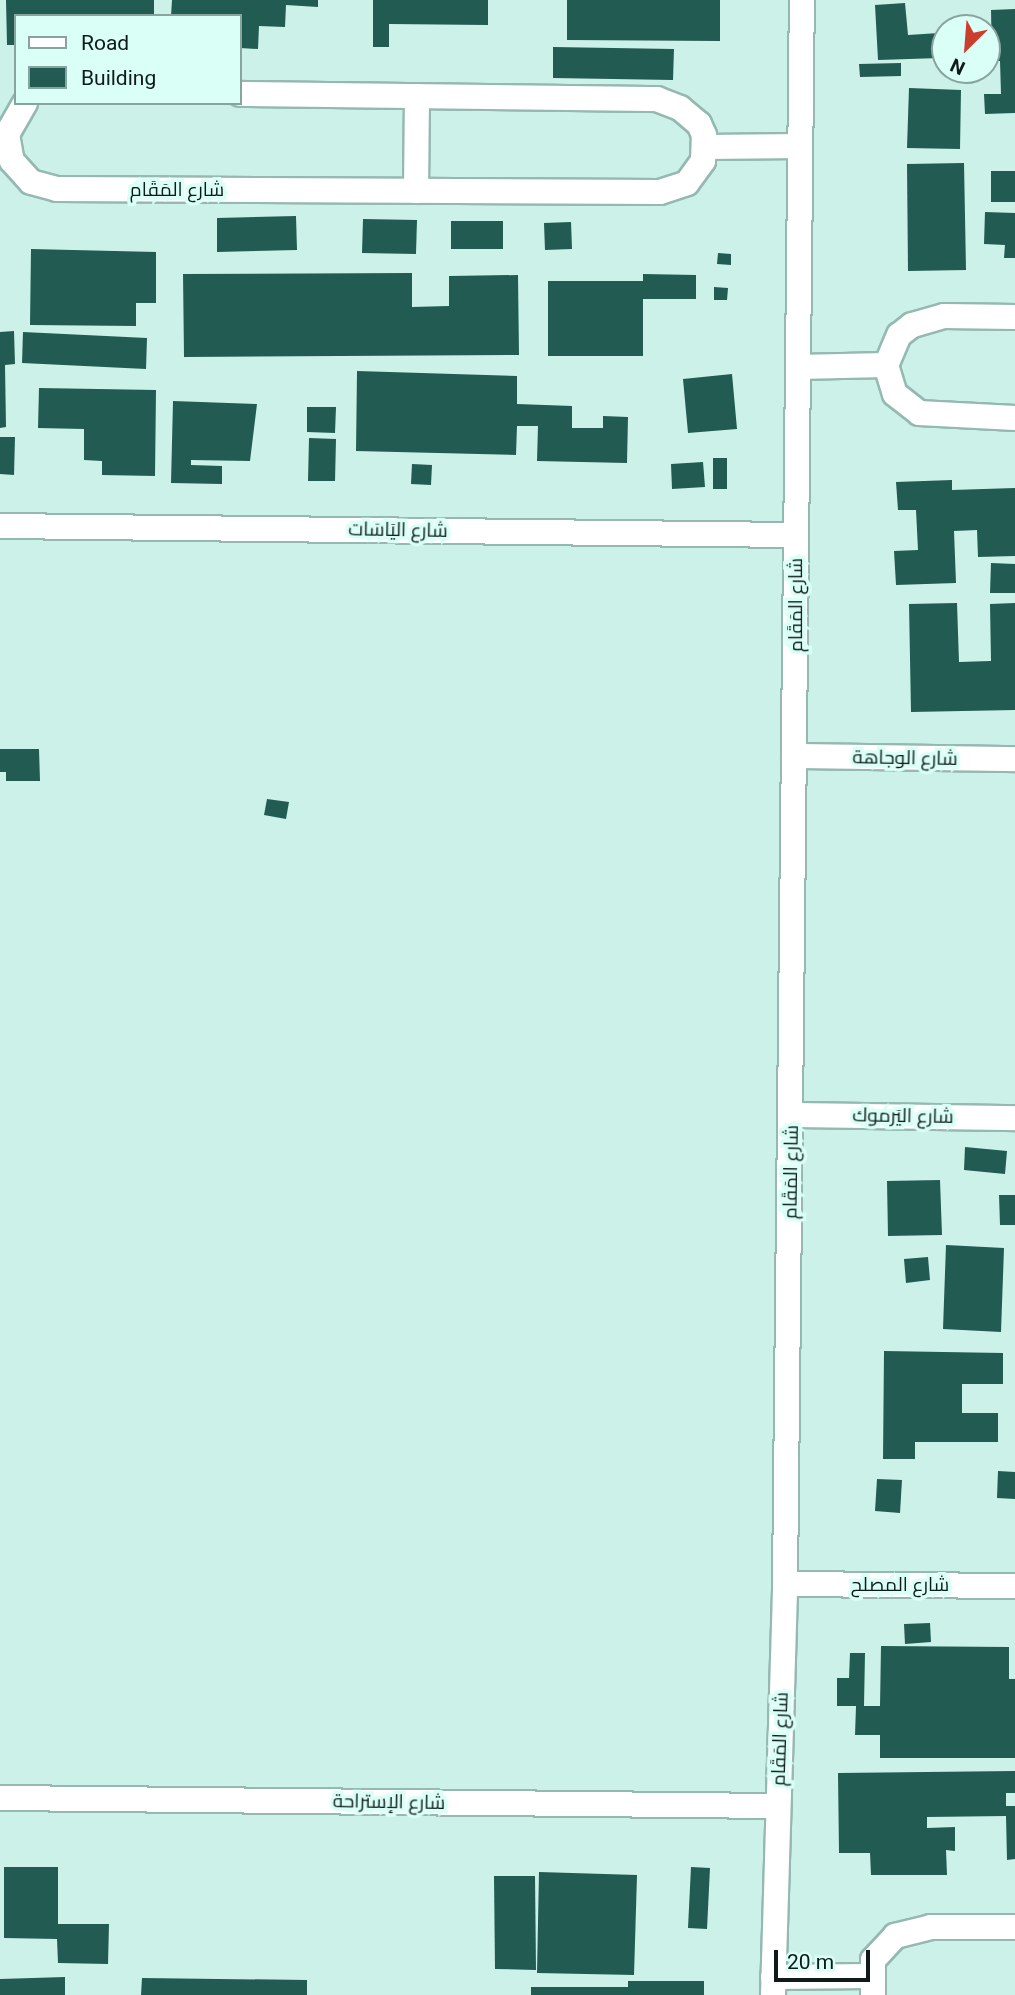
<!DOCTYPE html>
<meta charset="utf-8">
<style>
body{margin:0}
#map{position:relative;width:1015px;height:1995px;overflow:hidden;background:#ccf1e9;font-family:Roboto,Cairo,sans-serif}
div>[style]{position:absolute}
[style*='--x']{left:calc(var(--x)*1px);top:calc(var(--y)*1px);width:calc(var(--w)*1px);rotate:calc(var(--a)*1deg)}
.building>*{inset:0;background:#225b51}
.roads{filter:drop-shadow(2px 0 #95b9b1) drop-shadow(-2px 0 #95b9b1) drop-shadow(0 2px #95b9b1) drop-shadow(0 -2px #95b9b1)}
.minor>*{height:24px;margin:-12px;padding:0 12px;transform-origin:12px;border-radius:12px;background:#fff}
span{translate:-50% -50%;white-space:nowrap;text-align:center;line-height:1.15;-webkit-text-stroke:7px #dafff6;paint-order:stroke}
.street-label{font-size:19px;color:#0e1b19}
.legend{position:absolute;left:14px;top:14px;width:228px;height:91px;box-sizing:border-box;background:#dafff6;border:2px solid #88a49e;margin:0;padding:9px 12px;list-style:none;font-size:21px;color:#0e1b19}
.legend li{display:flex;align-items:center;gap:14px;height:35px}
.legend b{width:35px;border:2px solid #88a49e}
.north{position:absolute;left:931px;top:14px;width:70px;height:70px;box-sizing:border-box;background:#dafff6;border:2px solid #88a49e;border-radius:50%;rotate:205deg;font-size:19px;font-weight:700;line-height:28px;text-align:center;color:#0e1b19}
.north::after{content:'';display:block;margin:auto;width:24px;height:32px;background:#cb3e2e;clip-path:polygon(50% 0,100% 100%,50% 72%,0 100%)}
.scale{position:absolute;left:774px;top:1950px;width:96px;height:32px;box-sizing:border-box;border:4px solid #0e1b19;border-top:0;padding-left:9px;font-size:21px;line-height:24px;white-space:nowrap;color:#0e1b19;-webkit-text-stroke:5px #dafff6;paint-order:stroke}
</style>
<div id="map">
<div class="building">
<i style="clip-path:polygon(6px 0,154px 0,154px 16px,16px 16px,16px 45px,7px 45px)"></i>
<i style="clip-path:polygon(172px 0,318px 0,318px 7px,286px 5px,285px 27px,259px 26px,258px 49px,240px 48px,240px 16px,171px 16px)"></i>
<i style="clip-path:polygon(373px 0,488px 0,488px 25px,389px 24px,389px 47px,373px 47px)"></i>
<i style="clip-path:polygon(567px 0,720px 0,720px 41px,567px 40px)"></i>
<i style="clip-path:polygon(905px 3px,908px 35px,939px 33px,940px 58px,878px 60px,875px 5px)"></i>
<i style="clip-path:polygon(1015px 9px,1015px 113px,985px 114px,984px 94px,1001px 94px,1000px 61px,992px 61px,991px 10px)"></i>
<i style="clip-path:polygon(553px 47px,674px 49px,673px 80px,553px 78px)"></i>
<i style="clip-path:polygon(901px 63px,901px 76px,860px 77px,859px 64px)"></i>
<i style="clip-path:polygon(909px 88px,961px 90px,960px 149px,907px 148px)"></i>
<i style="clip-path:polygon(964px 163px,966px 270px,908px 271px,907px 164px)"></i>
<i style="clip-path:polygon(991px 171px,1015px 171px,1015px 202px,991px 202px)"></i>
<i style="clip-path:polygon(985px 212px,1015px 213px,1015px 258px,1004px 258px,1005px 245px,984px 244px)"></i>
<i style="clip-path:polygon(296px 216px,297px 250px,217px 252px,217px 218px)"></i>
<i style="clip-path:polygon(363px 219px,417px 220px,416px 254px,362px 253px)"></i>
<i style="clip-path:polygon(451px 221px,503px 221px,503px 249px,451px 249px)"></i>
<i style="clip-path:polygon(571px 222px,572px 249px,545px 250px,544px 223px)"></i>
<i style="clip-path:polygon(31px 249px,156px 252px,156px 303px,136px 303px,136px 326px,30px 325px)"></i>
<i style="clip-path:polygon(718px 253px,731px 254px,731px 265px,717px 264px)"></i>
<i style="clip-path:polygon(412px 273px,412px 307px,449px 306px,449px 276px,518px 275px,519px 355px,184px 357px,183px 274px)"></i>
<i style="clip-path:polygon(643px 274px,696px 275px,696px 299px,643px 299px,643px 356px,548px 356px,548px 281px,643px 281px)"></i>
<i style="clip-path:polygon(714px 287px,728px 288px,727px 300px,714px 300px)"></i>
<i style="clip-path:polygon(14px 331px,15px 364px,5px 365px,6px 427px,0 428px,0 332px)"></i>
<i style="clip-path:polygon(23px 332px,147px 338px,146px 369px,22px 363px)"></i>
<i style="clip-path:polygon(357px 371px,517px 376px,517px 404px,572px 406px,572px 428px,603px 428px,603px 416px,628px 417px,627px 463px,537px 461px,538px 426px,517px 426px,516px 455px,356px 451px)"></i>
<i style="clip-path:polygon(732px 374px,737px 429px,688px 433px,683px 379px)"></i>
<i style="clip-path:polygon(39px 388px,156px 390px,155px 476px,102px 475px,102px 461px,84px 460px,84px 429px,38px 428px)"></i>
<i style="clip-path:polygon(173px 401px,257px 404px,250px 461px,191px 460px,191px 465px,222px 466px,222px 484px,171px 483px)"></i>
<i style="clip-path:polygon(307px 407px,336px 407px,335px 433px,307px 432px)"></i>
<i style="clip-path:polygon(0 437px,15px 437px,14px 475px,0 474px)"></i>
<i style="clip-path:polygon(309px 438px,336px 439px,335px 481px,308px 481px)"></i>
<i style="clip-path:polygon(713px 458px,727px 458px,727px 489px,713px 489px)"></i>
<i style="clip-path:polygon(703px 462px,705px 487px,672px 489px,671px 464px)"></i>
<i style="clip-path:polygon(412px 464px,432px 465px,431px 485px,411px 484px)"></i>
<i style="clip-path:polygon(952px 480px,952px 490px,1015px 488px,1015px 556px,978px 557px,977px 530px,954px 531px,956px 583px,896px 585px,894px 551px,918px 550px,916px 510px,898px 510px,896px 482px)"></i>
<i style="clip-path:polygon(991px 563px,1015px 564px,1015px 593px,990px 593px)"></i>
<i style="clip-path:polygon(957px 603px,959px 662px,991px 661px,990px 604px,1015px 603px,1015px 710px,911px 712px,909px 604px)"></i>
<i style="clip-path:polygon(0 749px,39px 749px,40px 781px,6px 781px,6px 772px,0 772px)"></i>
<i style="clip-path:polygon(267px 799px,289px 802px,286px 819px,264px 815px)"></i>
<i style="clip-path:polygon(965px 1147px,1007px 1151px,1005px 1174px,964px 1170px)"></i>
<i style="clip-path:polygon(940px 1180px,942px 1235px,888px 1236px,887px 1181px)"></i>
<i style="clip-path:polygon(999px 1195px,1015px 1195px,1015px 1225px,1000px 1225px)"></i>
<i style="clip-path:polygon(946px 1245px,1004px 1248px,1001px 1332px,943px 1329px)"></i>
<i style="clip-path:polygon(928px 1257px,930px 1280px,906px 1283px,904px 1259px)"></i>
<i style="clip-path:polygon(884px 1351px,1003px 1353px,1003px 1384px,962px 1384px,962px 1413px,998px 1413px,998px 1442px,915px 1442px,915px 1459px,883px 1459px)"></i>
<i style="clip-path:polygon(998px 1471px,1015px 1472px,1015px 1499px,997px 1498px)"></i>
<i style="clip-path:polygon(877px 1479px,902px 1480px,900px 1513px,875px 1511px)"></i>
<i style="clip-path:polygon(930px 1623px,931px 1642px,905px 1644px,904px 1624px)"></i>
<i style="clip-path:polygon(881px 1646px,1009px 1647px,1009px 1679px,1015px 1679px,1015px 1758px,880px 1758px,880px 1735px,855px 1735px,856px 1706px,837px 1706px,837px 1678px,849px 1678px,850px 1653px,865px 1653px,864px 1706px,880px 1706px)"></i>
<i style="clip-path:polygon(1015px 1771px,1015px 1793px,1006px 1793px,1006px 1806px,1015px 1806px,1015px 1859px,1007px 1860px,1006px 1816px,927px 1817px,927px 1828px,955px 1827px,955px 1851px,946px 1850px,947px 1875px,871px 1875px,870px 1853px,839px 1853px,838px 1773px)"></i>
<i style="clip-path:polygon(4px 1867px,58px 1867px,58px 1924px,109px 1924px,108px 1964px,58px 1963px,57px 1939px,4px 1938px)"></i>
<i style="clip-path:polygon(691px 1867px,710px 1868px,707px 1929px,688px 1928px)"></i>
<i style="clip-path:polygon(539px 1872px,637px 1875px,634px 1975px,537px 1973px)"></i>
<i style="clip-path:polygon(494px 1876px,535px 1876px,536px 1970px,495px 1969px)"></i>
<i style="clip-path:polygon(65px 1977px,65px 1995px,0 1995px,0 1979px)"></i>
<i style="clip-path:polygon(142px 1978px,307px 1980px,307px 1995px,141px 1995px)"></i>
<i style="clip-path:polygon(628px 1981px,704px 1981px,704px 1995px,531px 1995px,531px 1987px,628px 1987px)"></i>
</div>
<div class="roads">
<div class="minor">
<i style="--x:25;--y:103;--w:36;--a:120"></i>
<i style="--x:7;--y:134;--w:27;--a:80"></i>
<i style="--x:12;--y:161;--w:28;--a:48"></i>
<i style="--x:31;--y:182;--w:27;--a:15"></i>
<i style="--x:57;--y:189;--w:603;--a:0.29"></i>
<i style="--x:660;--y:192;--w:28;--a:-18"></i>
<i style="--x:687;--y:183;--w:27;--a:-54"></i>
<i style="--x:703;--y:161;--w:26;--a:-88"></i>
<i style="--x:704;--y:135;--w:12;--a:-114"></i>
<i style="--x:699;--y:124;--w:25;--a:-140"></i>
<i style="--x:680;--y:108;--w:25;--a:-159"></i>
<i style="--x:657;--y:99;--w:417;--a:-179.3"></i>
<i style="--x:705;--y:147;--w:95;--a:-0.6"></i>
<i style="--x:416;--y:191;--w:95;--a:-89.4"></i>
<i style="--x:1015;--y:317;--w:71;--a:-179.2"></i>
<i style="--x:944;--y:316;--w:33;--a:164"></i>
<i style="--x:912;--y:325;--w:16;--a:142"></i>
<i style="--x:899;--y:335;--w:33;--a:113"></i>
<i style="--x:886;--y:365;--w:30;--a:73"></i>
<i style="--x:895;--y:394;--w:31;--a:38"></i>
<i style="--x:919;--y:413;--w:96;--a:3"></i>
<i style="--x:798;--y:367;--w:88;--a:-1.3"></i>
<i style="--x:0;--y:526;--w:796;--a:0.65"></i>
<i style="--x:794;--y:756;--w:221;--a:0.8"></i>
<i style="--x:791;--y:1115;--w:224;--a:0.8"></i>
<i style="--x:785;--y:1584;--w:230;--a:0.5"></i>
<i style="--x:0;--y:1798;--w:778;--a:0.59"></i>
<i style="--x:773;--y:1977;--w:97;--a:-0.6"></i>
<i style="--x:773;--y:1995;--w:411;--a:-88.3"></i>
<i style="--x:785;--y:1584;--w:1584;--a:-89.39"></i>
<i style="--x:873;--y:1995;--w:35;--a:-90"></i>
<i style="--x:873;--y:1960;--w:33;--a:-47"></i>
<i style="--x:895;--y:1936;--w:36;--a:-14"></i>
<i style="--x:930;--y:1927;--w:85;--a:0"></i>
</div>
</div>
<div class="street-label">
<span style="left:177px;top:190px">شارع المَقَام</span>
<span style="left:398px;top:530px;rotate:1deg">شارع اليَاسَات</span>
<span style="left:796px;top:605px;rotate:-90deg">شارع المَقَام</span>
<span style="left:905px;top:758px;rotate:1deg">شارع الوجاهة</span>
<span style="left:903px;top:1116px;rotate:1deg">شارع اليَرموك</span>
<span style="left:791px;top:1172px;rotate:-89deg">شارع المَقَام</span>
<span style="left:900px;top:1585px">شارع المصلح</span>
<span style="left:780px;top:1739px;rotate:-88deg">شارع المَقَام</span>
<span style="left:389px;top:1802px;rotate:1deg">شارع الإستراحة</span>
</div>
<ul class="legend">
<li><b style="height:9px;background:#fff"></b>Road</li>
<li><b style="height:19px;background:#225b51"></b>Building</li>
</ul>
<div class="north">N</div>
<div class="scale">20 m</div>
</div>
